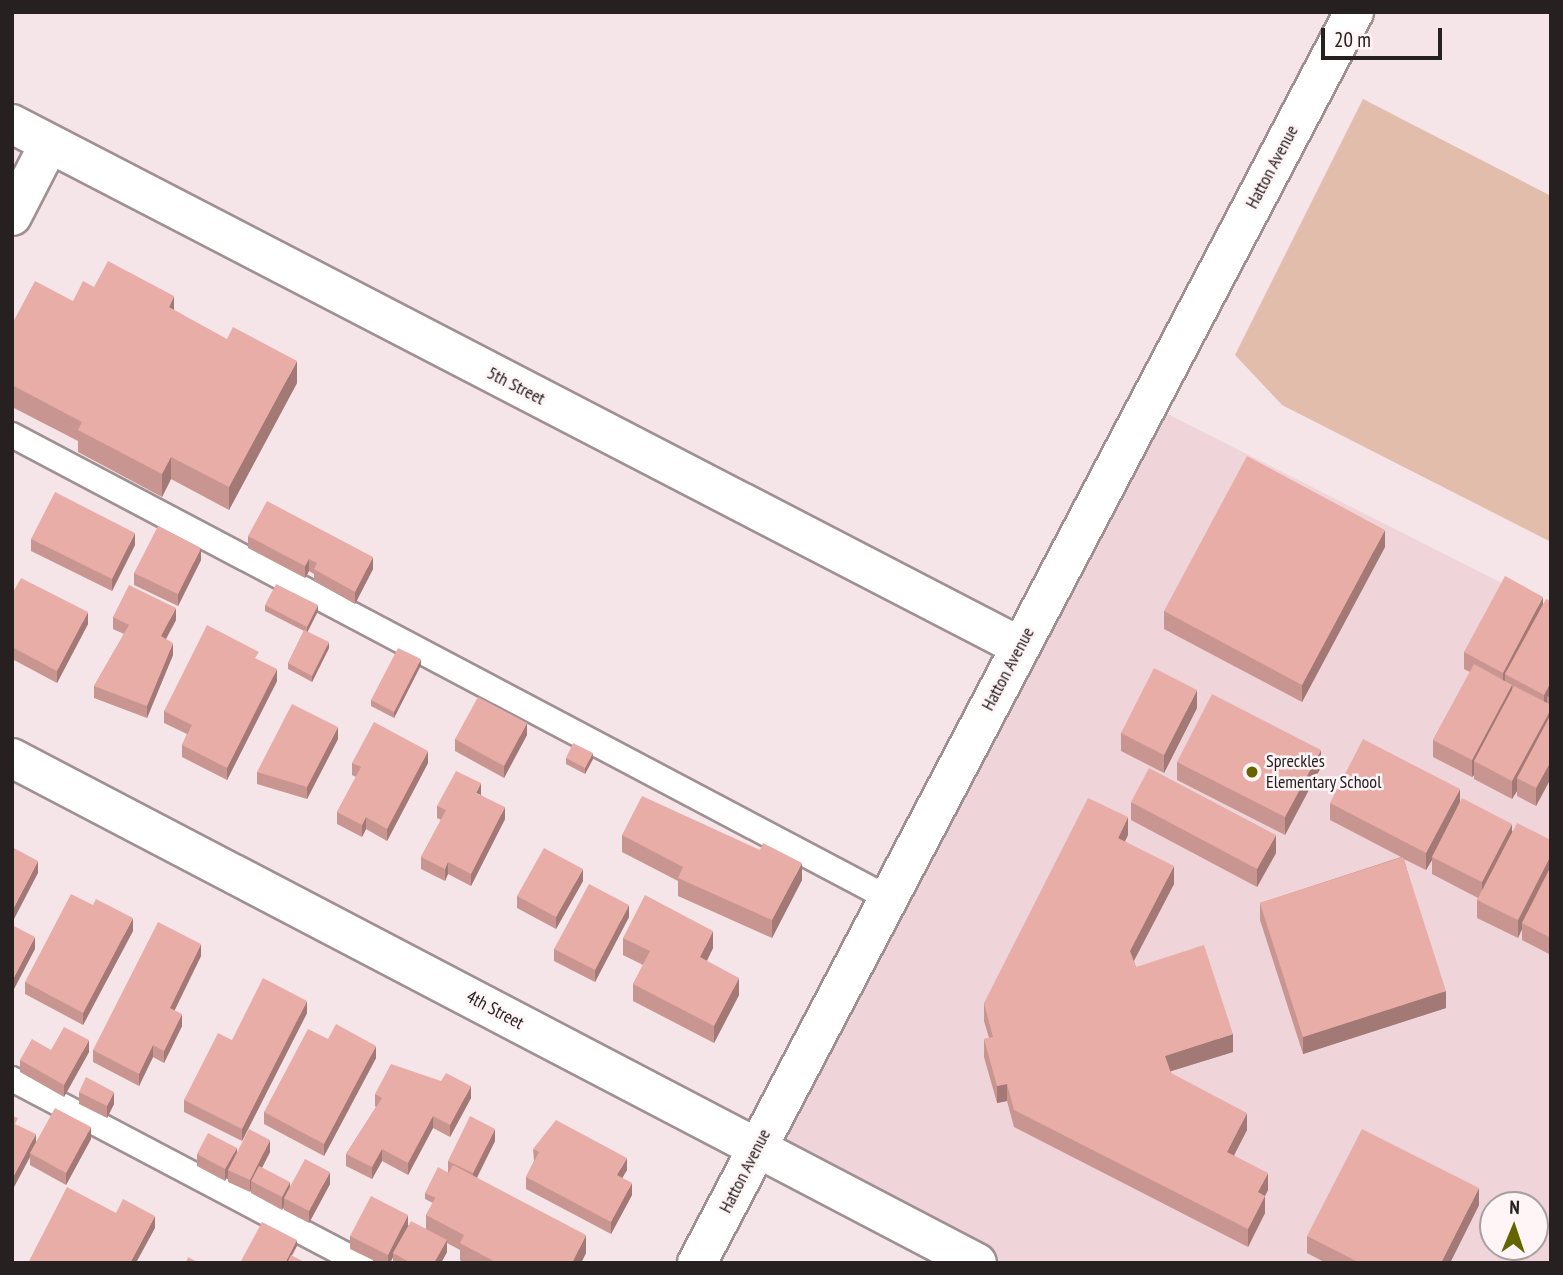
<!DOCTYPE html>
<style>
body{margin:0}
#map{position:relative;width:1563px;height:1275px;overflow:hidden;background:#f6e5e8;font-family:"PT Sans Narrow",sans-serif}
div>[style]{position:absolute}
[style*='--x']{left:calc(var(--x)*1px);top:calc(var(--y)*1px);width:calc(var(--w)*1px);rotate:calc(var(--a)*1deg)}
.built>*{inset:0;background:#efd5da}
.green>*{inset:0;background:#e2bdac}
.roads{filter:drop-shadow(2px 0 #a09093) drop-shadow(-2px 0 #a09093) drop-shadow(0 2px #a09093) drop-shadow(0 -2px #a09093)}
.lane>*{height:24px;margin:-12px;padding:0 12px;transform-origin:12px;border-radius:12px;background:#fff}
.street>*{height:38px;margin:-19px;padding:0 19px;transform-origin:19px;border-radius:19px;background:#fff}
.secondary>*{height:38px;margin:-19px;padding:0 19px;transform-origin:19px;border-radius:19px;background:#fff}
.wall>*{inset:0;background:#c89590}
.shaded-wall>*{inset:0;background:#a37975}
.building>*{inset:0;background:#e9ada7}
.dots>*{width:19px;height:19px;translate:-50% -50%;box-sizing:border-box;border:4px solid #fff4f6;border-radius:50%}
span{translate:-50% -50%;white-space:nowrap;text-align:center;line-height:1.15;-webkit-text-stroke:5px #fff4f6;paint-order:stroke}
.street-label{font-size:18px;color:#262021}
.poi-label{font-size:18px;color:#262021}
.left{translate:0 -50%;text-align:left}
.frame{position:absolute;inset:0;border:14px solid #262021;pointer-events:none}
.north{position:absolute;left:1479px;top:1191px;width:70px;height:70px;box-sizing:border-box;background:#fff4f6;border:2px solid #a89fa1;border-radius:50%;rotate:2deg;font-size:19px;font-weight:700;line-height:28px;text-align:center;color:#262021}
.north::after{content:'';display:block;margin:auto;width:24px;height:32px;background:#656500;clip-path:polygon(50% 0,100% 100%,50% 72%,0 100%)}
.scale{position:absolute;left:1321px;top:28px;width:121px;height:32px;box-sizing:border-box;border:4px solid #262021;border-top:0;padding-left:9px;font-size:21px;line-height:24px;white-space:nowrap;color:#262021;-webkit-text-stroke:5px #fff4f6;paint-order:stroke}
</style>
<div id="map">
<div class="built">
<i style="clip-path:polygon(evenodd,1148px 404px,1551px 608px,1551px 1263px,977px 1263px,757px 1147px,1148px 404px,1493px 1205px,1535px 1205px,1535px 1247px,1493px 1247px,1493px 1205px)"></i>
</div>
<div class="green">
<i style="clip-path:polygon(1363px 99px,1551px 196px,1551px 542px,1282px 405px,1235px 355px)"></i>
</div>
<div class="roads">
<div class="lane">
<i style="--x:12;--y:435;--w:991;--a:27.86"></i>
<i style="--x:12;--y:1079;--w:395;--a:27.8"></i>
</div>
<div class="street">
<i style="--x:12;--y:124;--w:1134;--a:27.4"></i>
<i style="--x:12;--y:216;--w:81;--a:-62.8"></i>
<i style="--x:12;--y:758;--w:1089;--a:27.62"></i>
</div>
<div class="secondary">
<i style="--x:697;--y:1263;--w:1413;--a:-62.29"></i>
</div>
</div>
<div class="wall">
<i style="clip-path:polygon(94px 287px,174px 311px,297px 383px,229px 510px,171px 479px,162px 497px,78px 452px,78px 441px,12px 407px,12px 324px,73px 301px)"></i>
<i style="clip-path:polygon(248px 536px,373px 569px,355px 604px,314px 581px,314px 574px,309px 571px,305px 578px,248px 548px)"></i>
<i style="clip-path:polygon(31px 539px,135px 545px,112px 591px,31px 551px)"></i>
<i style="clip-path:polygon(1385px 547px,1302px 702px,1164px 629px,1164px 611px)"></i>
<i style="clip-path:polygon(201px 560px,178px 606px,134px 585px,134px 573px)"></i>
<i style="clip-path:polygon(12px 594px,88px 624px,57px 683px,12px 659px)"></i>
<i style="clip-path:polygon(1551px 601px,1551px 778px,1536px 806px,1517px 796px,1517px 791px,1512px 799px,1474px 779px,1474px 775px,1472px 777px,1433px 757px,1433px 740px,1470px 672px,1464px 669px,1464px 652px,1543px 604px)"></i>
<i style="clip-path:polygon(265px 605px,318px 611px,307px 631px,329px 648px,312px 682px,288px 669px,288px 663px,304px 631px,265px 611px)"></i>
<i style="clip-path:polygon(113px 617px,176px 620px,166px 639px,173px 655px,147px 718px,94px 698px,94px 686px,124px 634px,113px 629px)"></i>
<i style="clip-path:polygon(259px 660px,277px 681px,227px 780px,182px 757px,182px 745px,187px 734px,164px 723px,164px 711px)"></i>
<i style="clip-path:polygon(421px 665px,394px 718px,371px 706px,371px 700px)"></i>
<i style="clip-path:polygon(1197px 708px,1164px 773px,1121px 751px,1121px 733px)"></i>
<i style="clip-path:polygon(527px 735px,504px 778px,455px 751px,455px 739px)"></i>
<i style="clip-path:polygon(338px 739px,307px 799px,257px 784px,257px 772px)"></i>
<i style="clip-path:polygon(566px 758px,593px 759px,585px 774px,566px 764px)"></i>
<i style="clip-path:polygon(1177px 762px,1321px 767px,1285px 835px,1177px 780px)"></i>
<i style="clip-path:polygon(352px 763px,428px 763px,387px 841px,366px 829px,362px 837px,337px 824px,337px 812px,356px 777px,352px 775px)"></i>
<i style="clip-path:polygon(481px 795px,505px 819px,471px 886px,448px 874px,445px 881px,421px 869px,421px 857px,441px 820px,437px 818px,437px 806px)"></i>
<i style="clip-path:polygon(1131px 802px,1276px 853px,1257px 887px,1131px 820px)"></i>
<i style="clip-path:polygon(1330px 803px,1460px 803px,1512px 831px,1551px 840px,1551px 955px,1522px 940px,1522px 929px,1518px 938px,1477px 918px,1477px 900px,1478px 898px,1432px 874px,1432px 860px,1426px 870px,1404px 859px,1446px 1008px,1303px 1054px,1260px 920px,1260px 903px,1401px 857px,1330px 820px)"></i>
<i style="clip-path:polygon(622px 835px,760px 850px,802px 880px,772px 938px,678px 896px,678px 881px,622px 852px)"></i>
<i style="clip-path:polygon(1128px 835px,1125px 841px,1174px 884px,1134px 961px,1136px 967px,1233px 1052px,1171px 1071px,1171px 1073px,1247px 1130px,1234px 1155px,1268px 1190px,1265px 1196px,1265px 1213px,1248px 1247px,1014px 1127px,1007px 1101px,997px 1103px,984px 1057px,984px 1039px,989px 1038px,984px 1021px,984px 1003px)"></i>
<i style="clip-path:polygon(583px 881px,556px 929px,517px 908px,517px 896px)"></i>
<i style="clip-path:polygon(629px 917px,595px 982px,554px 961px,554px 949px)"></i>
<i style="clip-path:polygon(133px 931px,83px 1025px,25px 994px,25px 982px)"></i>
<i style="clip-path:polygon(623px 938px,713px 948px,707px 961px,739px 995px,714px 1043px,633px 1001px,633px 984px,643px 965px,623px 955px)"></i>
<i style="clip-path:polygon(201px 956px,174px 1010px,182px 1026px,164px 1063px,153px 1057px,139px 1086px,93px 1062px,93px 1050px)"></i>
<i style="clip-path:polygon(307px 1013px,242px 1141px,184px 1112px,184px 1100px,232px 1040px)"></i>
<i style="clip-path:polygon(328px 1039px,376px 1058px,324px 1156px,264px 1124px,264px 1112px)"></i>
<i style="clip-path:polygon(51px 1050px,89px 1052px,64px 1097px,20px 1072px,20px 1060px)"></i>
<i style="clip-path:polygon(79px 1092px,114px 1104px,107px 1118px,79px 1104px)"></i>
<i style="clip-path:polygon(375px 1094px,471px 1098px,450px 1137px,433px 1128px,408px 1175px,382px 1161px,372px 1179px,346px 1166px,346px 1154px,376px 1107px,375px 1106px)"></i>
<i style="clip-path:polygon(18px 1125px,36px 1143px,91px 1139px,66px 1185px,30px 1165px,30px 1157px)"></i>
<i style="clip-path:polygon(495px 1141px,477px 1178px,586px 1253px,581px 1263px,464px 1263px,460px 1260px,460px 1250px,447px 1243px,447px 1252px,441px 1263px,393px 1263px,393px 1257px,390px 1263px,379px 1263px,350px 1249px,350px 1236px,408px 1225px,426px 1229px,426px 1215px,433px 1203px,425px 1199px,425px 1193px,448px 1172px,448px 1161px)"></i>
<i style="clip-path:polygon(533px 1149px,627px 1170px,622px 1178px,632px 1195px,611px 1234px,526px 1189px,526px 1177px,534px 1161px)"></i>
<i style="clip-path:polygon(270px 1152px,262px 1168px,290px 1188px,330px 1184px,309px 1223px,284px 1210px,284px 1205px,282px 1210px,251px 1193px,251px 1189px,250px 1192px,228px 1182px,228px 1175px,225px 1181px,197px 1166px,197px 1154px)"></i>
<i style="clip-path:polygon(1479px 1205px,1450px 1263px,1326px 1263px,1307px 1253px,1307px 1236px)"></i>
</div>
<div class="shaded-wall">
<i style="clip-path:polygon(174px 296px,174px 318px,169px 307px)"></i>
<i style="clip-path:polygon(297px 361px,297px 383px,229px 510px,229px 487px)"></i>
<i style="clip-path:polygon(171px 457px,171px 479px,162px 497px,162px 474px)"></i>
<i style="clip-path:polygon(1385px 530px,1385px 547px,1302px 702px,1302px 685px)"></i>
<i style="clip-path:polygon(135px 533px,135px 545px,112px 591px,112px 579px)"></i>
<i style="clip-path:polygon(201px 548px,201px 560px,178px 606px,178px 594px)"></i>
<i style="clip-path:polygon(373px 557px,373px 569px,355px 604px,355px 592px)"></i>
<i style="clip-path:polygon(309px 559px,309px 571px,305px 578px,305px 566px)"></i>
<i style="clip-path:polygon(1543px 597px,1543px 614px,1505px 674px,1505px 686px,1503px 690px,1503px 673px)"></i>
<i style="clip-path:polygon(318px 605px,318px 611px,307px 633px,307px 627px)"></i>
<i style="clip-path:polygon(176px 608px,176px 620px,161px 648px,161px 636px)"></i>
<i style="clip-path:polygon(88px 612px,88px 624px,57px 683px,57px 671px)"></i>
<i style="clip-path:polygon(329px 642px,329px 648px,312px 682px,312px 676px)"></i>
<i style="clip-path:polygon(173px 643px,173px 655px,147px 718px,147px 706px)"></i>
<i style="clip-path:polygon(421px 659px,421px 665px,394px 718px,394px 712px)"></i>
<i style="clip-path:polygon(277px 669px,277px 681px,227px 780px,227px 768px)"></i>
<i style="clip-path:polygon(1551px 682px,1551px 698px,1547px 696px,1547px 706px,1544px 712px,1544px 695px)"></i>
<i style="clip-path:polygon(1512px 685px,1512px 702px,1474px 761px,1474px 775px,1472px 777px,1472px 760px)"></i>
<i style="clip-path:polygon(1197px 690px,1197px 708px,1164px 773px,1164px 755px)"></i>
<i style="clip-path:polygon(1551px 709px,1551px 727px,1517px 778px,1517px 791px,1512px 799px,1512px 781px)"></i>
<i style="clip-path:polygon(527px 723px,527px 735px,504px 778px,504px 766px)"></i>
<i style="clip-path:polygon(338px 727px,338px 739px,307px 799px,307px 787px)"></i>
<i style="clip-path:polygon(1321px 750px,1321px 767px,1285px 835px,1285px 817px)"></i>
<i style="clip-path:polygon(428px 751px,428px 763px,387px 841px,387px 829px)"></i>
<i style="clip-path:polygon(593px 753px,593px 759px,585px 774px,585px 768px)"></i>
<i style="clip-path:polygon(1551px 761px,1551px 778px,1536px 806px,1536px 788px)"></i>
<i style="clip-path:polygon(481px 783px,481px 795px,476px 793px)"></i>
<i style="clip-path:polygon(1460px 789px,1460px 806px,1432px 857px,1432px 860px,1426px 870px,1426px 853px)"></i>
<i style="clip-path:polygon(505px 807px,505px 819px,471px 886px,471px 874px)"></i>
<i style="clip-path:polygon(366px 817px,366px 829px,362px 837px,362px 825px)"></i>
<i style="clip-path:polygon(1128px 817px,1128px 835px,1118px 855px,1118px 838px)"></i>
<i style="clip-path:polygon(1512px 824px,1512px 841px,1482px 900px,1482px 882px)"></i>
<i style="clip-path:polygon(1276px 835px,1276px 853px,1257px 887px,1257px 869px)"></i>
<i style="clip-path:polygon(1551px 855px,1551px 872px,1522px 923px,1522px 929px,1518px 938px,1518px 920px)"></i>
<i style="clip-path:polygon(38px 861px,38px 873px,12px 923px,12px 911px)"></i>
<i style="clip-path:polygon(448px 862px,448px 874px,445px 881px,445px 869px)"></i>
<i style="clip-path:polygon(802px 863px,802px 880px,772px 938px,772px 920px)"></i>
<i style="clip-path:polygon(1174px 866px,1174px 884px,1130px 968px,1130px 951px)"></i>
<i style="clip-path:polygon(583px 869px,583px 881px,556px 929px,556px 917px)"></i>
<i style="clip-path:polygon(629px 905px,629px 917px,595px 982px,595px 970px)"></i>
<i style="clip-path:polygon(133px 918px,133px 931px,83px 1025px,83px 1013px)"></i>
<i style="clip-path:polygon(713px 931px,713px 948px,700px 974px,700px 957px)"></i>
<i style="clip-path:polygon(35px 937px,35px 949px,12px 993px,12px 981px)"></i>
<i style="clip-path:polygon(201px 944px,201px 956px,170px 1020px,170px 1008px)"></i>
<i style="clip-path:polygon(739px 978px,739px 995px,714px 1043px,714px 1026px)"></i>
<i style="clip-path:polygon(1446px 991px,1446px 1008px,1303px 1054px,1303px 1037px)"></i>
<i style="clip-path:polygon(307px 1001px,307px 1013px,242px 1141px,242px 1129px)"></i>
<i style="clip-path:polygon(182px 1014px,182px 1026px,164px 1063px,164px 1051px)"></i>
<i style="clip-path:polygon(1233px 1034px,1233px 1052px,1165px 1073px,1165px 1056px)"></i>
<i style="clip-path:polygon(89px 1040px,89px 1052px,64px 1097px,64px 1085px)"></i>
<i style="clip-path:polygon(153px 1045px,153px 1057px,139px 1086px,139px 1074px)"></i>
<i style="clip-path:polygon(376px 1046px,376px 1058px,324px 1156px,324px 1144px)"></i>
<i style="clip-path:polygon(1007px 1084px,1007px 1101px,997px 1103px,997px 1086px)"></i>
<i style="clip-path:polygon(471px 1086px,471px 1098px,450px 1137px,450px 1125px)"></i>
<i style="clip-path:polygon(114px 1092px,114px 1104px,107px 1118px,107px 1106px)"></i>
<i style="clip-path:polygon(1247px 1113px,1247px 1130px,1227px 1169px,1227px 1152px)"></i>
<i style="clip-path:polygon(433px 1116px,433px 1128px,408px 1175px,408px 1163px)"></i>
<i style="clip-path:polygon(91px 1127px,91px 1139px,66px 1185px,66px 1173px)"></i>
<i style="clip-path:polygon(495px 1129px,495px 1141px,473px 1185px,473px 1173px)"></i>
<i style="clip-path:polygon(36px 1134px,36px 1146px,30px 1153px,30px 1157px,12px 1191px,12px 1179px)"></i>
<i style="clip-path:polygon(270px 1140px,270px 1152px,254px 1183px,251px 1181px,251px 1189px,250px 1192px,250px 1180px)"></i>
<i style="clip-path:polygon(237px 1148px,237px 1160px,228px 1170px,228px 1175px,225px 1181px,225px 1169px)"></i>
<i style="clip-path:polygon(382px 1149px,382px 1161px,372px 1179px,372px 1167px)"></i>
<i style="clip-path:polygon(627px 1158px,627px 1170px,617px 1187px,617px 1175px)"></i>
<i style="clip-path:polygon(330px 1172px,330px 1184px,309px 1223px,309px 1211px)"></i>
<i style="clip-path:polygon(1268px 1173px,1268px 1190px,1258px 1209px,1258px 1192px)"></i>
<i style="clip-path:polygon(290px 1182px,290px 1194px,284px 1198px,284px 1205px,282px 1210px,282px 1197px)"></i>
<i style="clip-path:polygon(632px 1183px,632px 1195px,611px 1234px,611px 1222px)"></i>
<i style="clip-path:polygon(1479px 1188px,1479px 1205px,1450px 1263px,1441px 1263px)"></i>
<i style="clip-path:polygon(1265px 1196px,1265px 1213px,1248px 1247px,1248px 1229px)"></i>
<i style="clip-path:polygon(408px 1215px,408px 1227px,393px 1253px,393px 1257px,390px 1263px,388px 1263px,388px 1255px)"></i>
<i style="clip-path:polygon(155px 1216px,155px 1228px,136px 1263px,130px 1263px)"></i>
<i style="clip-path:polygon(586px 1235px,586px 1253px,581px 1263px,572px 1263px)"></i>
<i style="clip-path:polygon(297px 1240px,297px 1246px,288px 1263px,285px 1263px)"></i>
<i style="clip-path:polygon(447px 1240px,447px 1252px,441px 1263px,434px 1263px)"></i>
</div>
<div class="building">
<i style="clip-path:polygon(108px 261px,174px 296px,169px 307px,227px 339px,233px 327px,297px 361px,229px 487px,171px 457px,162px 474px,78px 430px,82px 422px,12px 385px,12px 324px,35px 281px,73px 301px,83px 281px,94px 287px)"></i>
<i style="clip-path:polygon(1247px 456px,1385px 530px,1302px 685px,1164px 611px)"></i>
<i style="clip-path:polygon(55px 492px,135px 533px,112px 579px,31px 539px)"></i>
<i style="clip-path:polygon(267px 501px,373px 557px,355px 592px,314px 569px,317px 563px,309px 559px,305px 566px,248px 536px)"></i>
<i style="clip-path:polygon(158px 526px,201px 548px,178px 594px,134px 573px)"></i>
<i style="clip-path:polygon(1505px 576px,1543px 597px,1503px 673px,1464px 652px)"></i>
<i style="clip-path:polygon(21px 578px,88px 612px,57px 671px,12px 647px,12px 594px)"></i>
<i style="clip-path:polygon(276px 584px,318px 605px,307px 627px,265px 605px)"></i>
<i style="clip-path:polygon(129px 585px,176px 608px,161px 636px,173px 643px,147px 706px,94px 686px,129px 625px,113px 617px)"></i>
<i style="clip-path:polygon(1546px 599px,1551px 601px,1551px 682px,1544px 695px,1505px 674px)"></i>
<i style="clip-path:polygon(207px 625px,259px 652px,255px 658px,277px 669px,227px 768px,182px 745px,192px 725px,164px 711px)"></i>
<i style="clip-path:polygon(304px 630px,329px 642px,312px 676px,288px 663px)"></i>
<i style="clip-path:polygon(398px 648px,421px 659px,394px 712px,371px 700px)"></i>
<i style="clip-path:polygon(1474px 664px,1512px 685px,1472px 760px,1433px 740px)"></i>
<i style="clip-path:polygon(1154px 668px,1197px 690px,1164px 755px,1121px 733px)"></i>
<i style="clip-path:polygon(1514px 686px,1551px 705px,1551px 709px,1512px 781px,1474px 761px)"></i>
<i style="clip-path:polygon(1212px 694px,1321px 750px,1285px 817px,1177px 762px)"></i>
<i style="clip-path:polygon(478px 697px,527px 723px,504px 766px,455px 739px)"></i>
<i style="clip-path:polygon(292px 704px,338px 727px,307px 787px,257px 772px)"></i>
<i style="clip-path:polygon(1551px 714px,1551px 761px,1536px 788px,1517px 778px)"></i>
<i style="clip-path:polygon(374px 722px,428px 751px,387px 829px,366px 817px,362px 825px,337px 812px,361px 767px,352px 763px)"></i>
<i style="clip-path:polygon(1363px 739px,1460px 789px,1426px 853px,1330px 803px)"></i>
<i style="clip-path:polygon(573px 743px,593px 753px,585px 768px,566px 758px)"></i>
<i style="clip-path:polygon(1149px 768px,1276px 835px,1257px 869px,1131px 802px)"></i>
<i style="clip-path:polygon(456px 771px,481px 783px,476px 793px,505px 807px,471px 874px,448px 862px,445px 869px,421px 857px,446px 810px,437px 806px)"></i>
<i style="clip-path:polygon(642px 796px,760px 850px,763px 843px,802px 863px,772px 920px,678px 878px,683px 867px,622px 835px)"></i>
<i style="clip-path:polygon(1088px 798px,1128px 817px,1118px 838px,1174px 866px,1130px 951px,1136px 967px,1204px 945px,1233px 1034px,1165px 1056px,1171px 1073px,1247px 1113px,1227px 1152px,1268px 1173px,1258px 1192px,1265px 1196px,1248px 1229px,1014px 1110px,1007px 1084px,997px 1086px,984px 1039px,993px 1037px,984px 1003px)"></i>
<i style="clip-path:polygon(1462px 798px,1512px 824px,1482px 882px,1432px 857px)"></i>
<i style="clip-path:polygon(1517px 823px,1551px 840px,1551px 855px,1518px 920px,1477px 900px)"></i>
<i style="clip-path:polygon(12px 847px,38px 861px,12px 911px)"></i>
<i style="clip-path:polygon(544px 848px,583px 869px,556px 917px,517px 896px)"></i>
<i style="clip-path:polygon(1403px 857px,1446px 991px,1303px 1037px,1260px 903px)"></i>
<i style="clip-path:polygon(1551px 866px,1551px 938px,1522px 923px)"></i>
<i style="clip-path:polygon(589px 884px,629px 905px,595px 970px,554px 949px)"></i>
<i style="clip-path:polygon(71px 894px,93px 905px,96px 899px,133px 918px,83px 1013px,25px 982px)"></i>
<i style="clip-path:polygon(645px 895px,713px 931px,700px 957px,739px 978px,714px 1026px,633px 984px,650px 951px,623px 938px)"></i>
<i style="clip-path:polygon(158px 922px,201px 944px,170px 1008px,182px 1014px,164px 1051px,153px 1045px,139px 1074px,93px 1050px)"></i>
<i style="clip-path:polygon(12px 925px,35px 937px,12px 981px)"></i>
<i style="clip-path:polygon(263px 978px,307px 1001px,242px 1129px,184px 1100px,218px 1033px,232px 1040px)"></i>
<i style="clip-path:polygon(336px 1024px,376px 1046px,324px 1144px,264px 1112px,308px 1029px,328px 1039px)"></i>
<i style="clip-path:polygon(64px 1027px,89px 1040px,64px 1085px,20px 1060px,32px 1039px,51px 1050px)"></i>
<i style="clip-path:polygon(391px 1064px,441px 1081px,446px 1073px,471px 1086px,450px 1125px,433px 1116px,408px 1163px,382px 1149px,372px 1167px,346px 1154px,382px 1098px,375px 1094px)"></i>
<i style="clip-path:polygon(86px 1077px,114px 1092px,107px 1106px,79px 1092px)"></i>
<i style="clip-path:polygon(55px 1108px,91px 1127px,66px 1173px,30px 1153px)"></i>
<i style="clip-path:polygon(12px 1116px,18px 1118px,15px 1124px,36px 1134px,12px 1179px)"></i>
<i style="clip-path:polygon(470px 1116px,495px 1129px,473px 1173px,448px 1161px)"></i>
<i style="clip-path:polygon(556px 1120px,627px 1158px,617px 1175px,632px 1183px,611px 1222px,526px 1177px,539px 1152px,533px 1149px)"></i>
<i style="clip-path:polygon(249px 1129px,270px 1140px,250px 1180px,228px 1170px)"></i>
<i style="clip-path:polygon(1362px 1129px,1479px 1188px,1441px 1263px,1360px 1263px,1307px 1236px)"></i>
<i style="clip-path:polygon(208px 1133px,237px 1148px,225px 1169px,197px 1154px)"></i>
<i style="clip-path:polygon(305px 1159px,330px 1172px,309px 1211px,284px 1198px)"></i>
<i style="clip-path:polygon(453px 1165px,586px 1235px,572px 1263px,497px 1263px,460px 1243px,464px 1235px,426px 1215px)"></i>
<i style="clip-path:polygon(259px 1166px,290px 1182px,282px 1197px,251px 1181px)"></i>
<i style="clip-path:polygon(438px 1167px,449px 1173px,436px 1198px,425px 1193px)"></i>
<i style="clip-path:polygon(67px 1187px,116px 1213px,123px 1199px,155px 1216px,130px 1263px,28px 1263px)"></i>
<i style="clip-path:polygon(371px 1196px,408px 1215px,388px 1255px,350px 1236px)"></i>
<i style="clip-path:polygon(411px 1221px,447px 1240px,434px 1263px,411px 1263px,393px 1253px)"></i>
<i style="clip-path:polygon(262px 1222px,297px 1240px,285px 1263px,244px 1263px,241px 1261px)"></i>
<i style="clip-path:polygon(291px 1255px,306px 1263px,287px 1263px)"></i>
<i style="clip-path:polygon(188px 1257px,199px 1263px,186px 1263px)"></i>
</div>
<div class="dots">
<i style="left:1252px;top:772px;background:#656500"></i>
</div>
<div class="street-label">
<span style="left:1272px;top:167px;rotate:-62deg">Hatton Avenue</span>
<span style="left:516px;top:386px;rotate:27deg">5th Street</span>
<span style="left:1008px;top:669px;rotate:-62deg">Hatton Avenue</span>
<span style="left:495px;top:1010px;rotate:28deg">4th Street</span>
<span style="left:745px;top:1171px;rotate:-63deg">Hatton Avenue</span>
</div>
<div class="poi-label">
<span class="left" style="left:1266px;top:772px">Spreckles<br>Elementary School</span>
</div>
<div class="frame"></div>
<div class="north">N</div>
<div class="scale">20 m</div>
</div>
